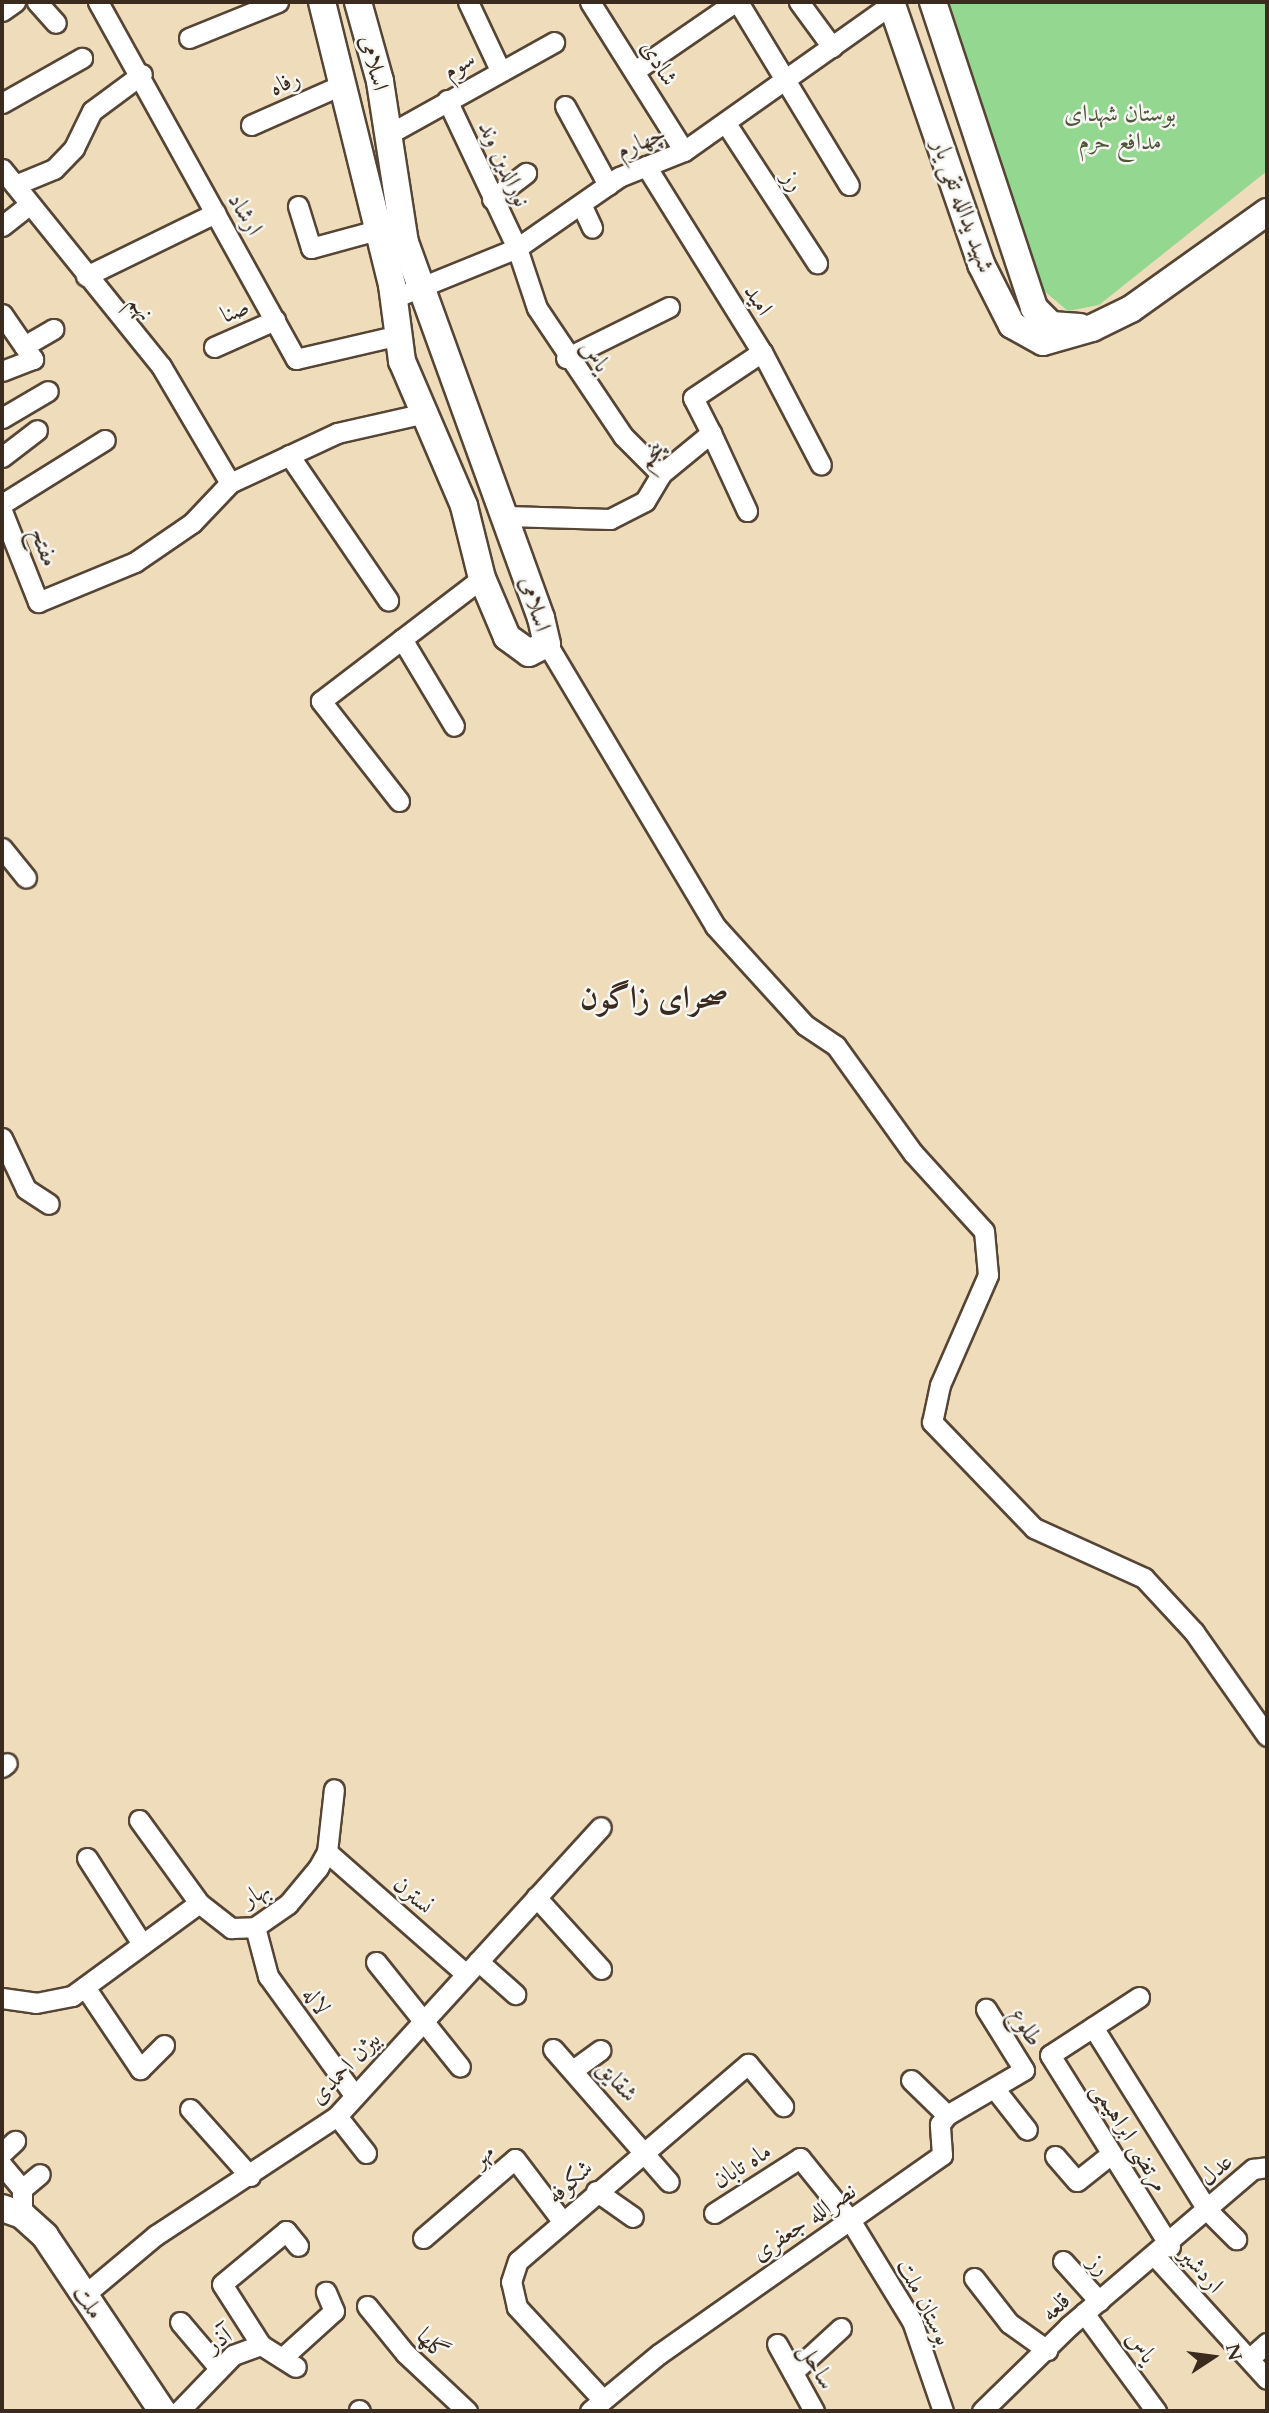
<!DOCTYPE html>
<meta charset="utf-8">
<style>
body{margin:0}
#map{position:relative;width:1269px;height:2413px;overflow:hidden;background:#eedcba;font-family:Cardo,Amiri,serif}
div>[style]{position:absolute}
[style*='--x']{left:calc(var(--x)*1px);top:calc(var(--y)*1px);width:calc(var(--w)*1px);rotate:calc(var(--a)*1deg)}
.green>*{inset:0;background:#93d790}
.roads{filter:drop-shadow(2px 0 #564535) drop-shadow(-2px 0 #564535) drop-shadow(0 2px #564535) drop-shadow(0 -2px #564535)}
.street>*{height:19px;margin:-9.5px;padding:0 9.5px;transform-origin:9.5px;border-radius:9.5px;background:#fff}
.secondary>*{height:26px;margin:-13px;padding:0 13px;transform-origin:13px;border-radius:13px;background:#fff}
span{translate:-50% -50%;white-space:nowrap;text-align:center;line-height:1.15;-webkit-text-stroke:5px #f6f6f2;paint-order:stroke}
.street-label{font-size:24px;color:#3b2a1e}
.park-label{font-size:24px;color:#51553a}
.district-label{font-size:32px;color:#3b2a1e;font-weight:700}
.frame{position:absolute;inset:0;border:4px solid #3b2a1e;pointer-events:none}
.north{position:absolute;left:1178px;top:2322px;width:70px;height:70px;-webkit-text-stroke:5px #f6f6f2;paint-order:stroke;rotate:77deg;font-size:19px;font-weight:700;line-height:28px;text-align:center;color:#3b2a1e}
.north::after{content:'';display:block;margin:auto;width:24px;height:32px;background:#3b2a1e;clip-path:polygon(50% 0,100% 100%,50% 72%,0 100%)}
</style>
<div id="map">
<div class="green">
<i style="clip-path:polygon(944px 2px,1267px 2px,1267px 171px,1099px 305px,1068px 311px,1043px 290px)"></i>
</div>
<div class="roads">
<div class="street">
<i style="--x:37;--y:2;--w:28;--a:48"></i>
<i style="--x:98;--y:2;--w:408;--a:61"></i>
<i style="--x:296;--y:359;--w:106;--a:-13.1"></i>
<i style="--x:468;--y:2;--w:75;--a:64.8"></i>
<i style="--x:590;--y:2;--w:176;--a:57.8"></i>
<i style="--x:738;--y:2;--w:214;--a:58.8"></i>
<i style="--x:799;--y:2;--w:56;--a:53.7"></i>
<i style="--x:2;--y:11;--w:16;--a:-35"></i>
<i style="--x:189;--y:38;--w:96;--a:-22"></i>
<i style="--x:636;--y:70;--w:120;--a:-34.5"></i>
<i style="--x:447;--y:100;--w:164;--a:64.7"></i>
<i style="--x:517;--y:248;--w:63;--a:71.6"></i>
<i style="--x:537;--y:308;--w:154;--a:56.1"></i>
<i style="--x:623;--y:436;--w:54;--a:45"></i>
<i style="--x:2;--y:103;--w:92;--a:-29.4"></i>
<i style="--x:565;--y:106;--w:90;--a:61.4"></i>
<i style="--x:251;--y:125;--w:96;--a:-23.9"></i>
<i style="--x:727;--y:125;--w:165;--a:56.9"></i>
<i style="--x:389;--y:134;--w:189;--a:-29.1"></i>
<i style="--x:646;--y:166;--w:219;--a:58.1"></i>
<i style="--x:762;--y:352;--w:127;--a:62.4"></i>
<i style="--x:2;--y:169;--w:253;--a:51.1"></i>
<i style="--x:161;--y:366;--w:136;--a:59.5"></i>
<i style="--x:15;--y:185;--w:42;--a:-22.3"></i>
<i style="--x:54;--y:169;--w:29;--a:-46"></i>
<i style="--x:74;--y:148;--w:41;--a:-64.1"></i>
<i style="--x:92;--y:111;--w:62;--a:-36.5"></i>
<i style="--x:492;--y:199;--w:43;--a:-37.4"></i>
<i style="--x:581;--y:204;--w:26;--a:65"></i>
<i style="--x:298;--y:206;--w:44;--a:72.8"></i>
<i style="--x:311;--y:248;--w:68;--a:-15.3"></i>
<i style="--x:2;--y:226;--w:34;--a:-38"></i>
<i style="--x:86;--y:276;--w:144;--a:-26"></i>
<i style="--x:394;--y:298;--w:133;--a:-22.1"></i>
<i style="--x:517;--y:248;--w:124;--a:-34.8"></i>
<i style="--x:619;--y:177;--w:70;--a:-21.8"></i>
<i style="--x:684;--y:151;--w:255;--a:-35.3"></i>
<i style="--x:2;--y:314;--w:55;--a:55.4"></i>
<i style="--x:33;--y:359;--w:33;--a:159"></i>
<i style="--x:24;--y:346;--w:34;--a:-30"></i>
<i style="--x:214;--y:347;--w:67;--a:-23.9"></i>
<i style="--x:566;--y:358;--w:115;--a:-26.3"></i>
<i style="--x:2;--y:418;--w:53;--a:-30.4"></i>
<i style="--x:711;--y:433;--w:86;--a:65.2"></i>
<i style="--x:289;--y:455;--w:176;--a:55.7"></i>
<i style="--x:2;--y:457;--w:44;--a:-37.6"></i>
<i style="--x:2;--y:504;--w:121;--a:-31.9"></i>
<i style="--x:2;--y:511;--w:98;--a:68.4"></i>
<i style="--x:38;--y:602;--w:105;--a:-22.4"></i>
<i style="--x:135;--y:562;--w:69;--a:-34.4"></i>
<i style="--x:192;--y:523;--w:55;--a:-46.5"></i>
<i style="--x:230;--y:483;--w:118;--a:-25"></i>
<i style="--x:337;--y:433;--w:86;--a:-12.7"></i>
<i style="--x:506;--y:516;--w:104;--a:1.7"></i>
<i style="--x:610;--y:519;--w:39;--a:-27"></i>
<i style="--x:645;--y:501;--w:31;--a:-59"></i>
<i style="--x:661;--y:474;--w:65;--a:-39.4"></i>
<i style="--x:711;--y:433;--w:39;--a:-117"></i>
<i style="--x:693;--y:398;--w:83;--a:-33.7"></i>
<i style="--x:402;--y:639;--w:101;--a:59.1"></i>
<i style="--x:547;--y:644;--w:328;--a:59.2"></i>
<i style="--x:715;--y:926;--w:134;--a:47.7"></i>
<i style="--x:805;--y:1025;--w:37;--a:34"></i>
<i style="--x:836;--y:1046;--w:132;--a:54.3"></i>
<i style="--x:913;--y:1153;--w:105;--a:47.7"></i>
<i style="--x:984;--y:1231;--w:44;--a:84.8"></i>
<i style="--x:988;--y:1275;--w:120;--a:113.6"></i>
<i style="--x:940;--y:1385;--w:38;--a:102"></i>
<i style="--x:932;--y:1422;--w:147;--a:46.1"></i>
<i style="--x:1034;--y:1528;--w:121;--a:24.4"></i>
<i style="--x:1144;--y:1578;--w:74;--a:47.2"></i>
<i style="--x:1194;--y:1632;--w:127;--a:54.9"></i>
<i style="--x:399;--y:801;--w:127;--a:-128"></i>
<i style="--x:321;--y:701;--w:203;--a:-37.4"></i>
<i style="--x:2;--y:848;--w:38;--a:51"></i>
<i style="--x:2;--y:1138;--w:56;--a:64.8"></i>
<i style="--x:26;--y:1189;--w:27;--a:33"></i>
<i style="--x:2;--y:1767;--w:6;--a:-39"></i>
<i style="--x:139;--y:1820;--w:102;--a:54.1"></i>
<i style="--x:327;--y:1852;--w:185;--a:41.3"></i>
<i style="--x:87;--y:1858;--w:102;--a:57.4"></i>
<i style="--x:536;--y:1897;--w:97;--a:47.9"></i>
<i style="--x:255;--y:1927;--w:51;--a:75.1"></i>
<i style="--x:268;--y:1976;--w:148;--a:54.1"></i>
<i style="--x:478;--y:1961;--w:50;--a:41.7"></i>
<i style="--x:376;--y:1962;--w:134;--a:51.3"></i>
<i style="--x:85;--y:1987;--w:99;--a:56.1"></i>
<i style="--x:140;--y:2069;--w:34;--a:-45"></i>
<i style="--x:1139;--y:1997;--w:106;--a:146.9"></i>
<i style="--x:1050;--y:2055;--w:226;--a:57.9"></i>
<i style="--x:2;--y:1998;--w:34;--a:8"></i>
<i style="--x:36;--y:2003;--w:37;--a:-11"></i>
<i style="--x:72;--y:1996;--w:157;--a:-36.2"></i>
<i style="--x:199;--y:1903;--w:41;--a:38"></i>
<i style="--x:231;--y:1928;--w:24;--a:-2"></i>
<i style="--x:255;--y:1927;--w:40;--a:-34.9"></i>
<i style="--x:288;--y:1904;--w:47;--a:-50.2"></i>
<i style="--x:318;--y:1868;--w:18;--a:-61"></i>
<i style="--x:327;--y:1852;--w:63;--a:-83.7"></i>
<i style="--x:1093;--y:2027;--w:217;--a:58"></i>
<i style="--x:1208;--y:2211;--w:40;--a:45"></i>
<i style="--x:553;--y:2049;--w:176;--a:48.9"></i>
<i style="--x:573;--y:2070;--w:34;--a:-36"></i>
<i style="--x:911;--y:2080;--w:50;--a:44.2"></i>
<i style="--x:994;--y:2088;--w:53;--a:51.8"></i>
<i style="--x:190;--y:2109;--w:90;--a:48.2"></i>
<i style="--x:337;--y:2116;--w:47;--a:51.9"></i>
<i style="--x:2;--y:2153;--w:18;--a:-43"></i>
<i style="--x:1055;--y:2156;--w:33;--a:49"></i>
<i style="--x:1077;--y:2181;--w:43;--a:-38.5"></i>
<i style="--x:2;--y:2165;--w:31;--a:50"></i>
<i style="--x:22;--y:2189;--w:26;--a:90"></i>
<i style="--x:22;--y:2189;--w:23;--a:-40"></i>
<i style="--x:596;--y:2191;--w:45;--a:35.1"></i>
<i style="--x:714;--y:2213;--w:102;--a:-32.6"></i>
<i style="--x:800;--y:2158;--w:80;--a:51.1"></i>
<i style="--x:850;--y:2220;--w:119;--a:58.5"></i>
<i style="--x:912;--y:2321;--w:95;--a:71"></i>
<i style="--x:423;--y:2238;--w:121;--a:-40.7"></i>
<i style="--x:515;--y:2159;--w:78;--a:52.8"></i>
<i style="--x:1155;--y:2256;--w:166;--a:47.7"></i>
<i style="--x:1063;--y:2261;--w:54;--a:48"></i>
<i style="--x:974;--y:2278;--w:57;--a:52.1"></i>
<i style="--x:1009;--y:2323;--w:47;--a:35.4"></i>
<i style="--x:83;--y:2296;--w:95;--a:-39.9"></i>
<i style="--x:156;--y:2235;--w:217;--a:-33.3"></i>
<i style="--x:337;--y:2116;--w:391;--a:-47.6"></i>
<i style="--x:367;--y:2306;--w:60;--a:51"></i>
<i style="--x:405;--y:2353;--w:85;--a:43.1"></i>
<i style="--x:1084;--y:2313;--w:122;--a:53.7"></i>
<i style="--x:180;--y:2322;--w:60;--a:49.7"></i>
<i style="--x:777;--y:2344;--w:77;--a:61.1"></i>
<i style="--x:261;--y:2345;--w:72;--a:-122.6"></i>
<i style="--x:222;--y:2284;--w:83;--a:-39.6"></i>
<i style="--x:286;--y:2231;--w:19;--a:51"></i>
<i style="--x:282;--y:2358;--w:70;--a:-42.1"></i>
<i style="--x:334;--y:2311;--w:21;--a:-113"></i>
<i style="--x:1249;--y:2359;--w:24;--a:-42"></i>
<i style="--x:793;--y:2372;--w:65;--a:-42.5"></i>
<i style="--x:603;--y:2400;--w:127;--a:-132.8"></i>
<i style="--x:517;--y:2307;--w:26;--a:-103"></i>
<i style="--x:511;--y:2282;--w:22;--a:-72"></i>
<i style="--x:518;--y:2261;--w:303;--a:-40.6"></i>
<i style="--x:748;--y:2064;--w:55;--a:50.2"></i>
<i style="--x:359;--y:2410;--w:1;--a:45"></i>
<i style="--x:179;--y:2411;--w:78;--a:-46"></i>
<i style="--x:233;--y:2355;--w:30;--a:-20"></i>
<i style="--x:261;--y:2345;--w:41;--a:32.2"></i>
<i style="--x:590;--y:2411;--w:89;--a:-39.6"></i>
<i style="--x:659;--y:2354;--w:346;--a:-35.1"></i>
<i style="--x:942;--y:2155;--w:31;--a:-94"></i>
<i style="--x:940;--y:2124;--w:11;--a:-52"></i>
<i style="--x:947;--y:2115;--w:89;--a:-30.3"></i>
<i style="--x:1024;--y:2070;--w:72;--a:-121.9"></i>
<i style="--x:982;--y:2411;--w:122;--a:-44.3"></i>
<i style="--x:1069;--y:2326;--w:242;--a:-40.5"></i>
<i style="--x:1253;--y:2169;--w:14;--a:-8"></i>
</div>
<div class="secondary">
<i style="--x:322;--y:2;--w:292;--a:76.1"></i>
<i style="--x:392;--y:285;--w:77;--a:82.5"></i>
<i style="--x:402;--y:361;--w:158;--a:66.8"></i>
<i style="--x:464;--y:506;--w:74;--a:76"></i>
<i style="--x:482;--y:578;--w:64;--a:67"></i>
<i style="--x:507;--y:637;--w:27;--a:36"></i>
<i style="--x:529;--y:653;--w:20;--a:-27"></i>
<i style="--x:547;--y:644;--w:27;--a:-103"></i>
<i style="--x:541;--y:618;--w:399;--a:-109.9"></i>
<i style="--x:405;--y:243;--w:164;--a:-98.8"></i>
<i style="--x:380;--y:81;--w:82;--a:-105.6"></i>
<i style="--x:891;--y:2;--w:277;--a:71"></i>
<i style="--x:981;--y:264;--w:68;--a:63.1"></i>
<i style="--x:1012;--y:325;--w:35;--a:29"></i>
<i style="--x:1043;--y:342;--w:51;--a:-15.9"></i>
<i style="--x:1092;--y:328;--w:43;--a:-26"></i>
<i style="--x:1131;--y:309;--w:167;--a:-35.5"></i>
<i style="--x:933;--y:2;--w:322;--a:71.7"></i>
<i style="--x:1034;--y:308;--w:24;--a:45"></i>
<i style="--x:1051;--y:325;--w:29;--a:4"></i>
<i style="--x:2;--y:2208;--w:21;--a:19"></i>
<i style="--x:22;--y:2215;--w:31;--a:42"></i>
<i style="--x:45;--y:2236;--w:211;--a:56.2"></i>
</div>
</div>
<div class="street-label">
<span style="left:374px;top:63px;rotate:76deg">اسلامی</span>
<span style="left:659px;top:63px;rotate:59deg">شادی</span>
<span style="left:459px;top:65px;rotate:-30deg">سوم</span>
<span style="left:285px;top:83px;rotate:-24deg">رفاه</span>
<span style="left:641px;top:142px;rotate:-23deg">چهارم</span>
<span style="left:504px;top:164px;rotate:65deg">نورالدین وند</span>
<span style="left:793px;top:181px;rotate:57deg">رز</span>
<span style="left:963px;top:206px;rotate:70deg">شهید یدالله تقی یار</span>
<span style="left:245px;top:214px;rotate:59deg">ارشاد</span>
<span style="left:758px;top:300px;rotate:57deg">امید</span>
<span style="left:141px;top:308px;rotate:54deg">نهم</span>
<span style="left:235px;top:311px;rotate:-24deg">صنا</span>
<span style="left:595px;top:356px;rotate:55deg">یاس</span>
<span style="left:651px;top:455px;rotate:-47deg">پنجم</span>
<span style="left:44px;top:547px;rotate:69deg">مفتح</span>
<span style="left:535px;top:604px;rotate:73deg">اسلامی</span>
<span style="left:256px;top:1894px;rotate:-30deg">بهار</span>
<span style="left:413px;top:1895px;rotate:41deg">نسترن</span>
<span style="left:316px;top:2001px;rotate:54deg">لاله</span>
<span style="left:1026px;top:2027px;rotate:58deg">طلوع</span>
<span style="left:345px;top:2068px;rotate:-46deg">بیژن احمدی</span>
<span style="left:617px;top:2081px;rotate:47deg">شقایق</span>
<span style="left:1130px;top:2137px;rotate:58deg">مرتضی ابراهیمی</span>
<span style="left:483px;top:2155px;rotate:-39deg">مهر</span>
<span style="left:742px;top:2166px;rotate:-32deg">ماه تابان</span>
<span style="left:1216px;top:2170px;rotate:-42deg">عدل</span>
<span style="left:570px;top:2182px;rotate:-42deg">شکوفه</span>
<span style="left:804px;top:2222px;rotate:-34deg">نصرالله جعفری</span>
<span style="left:1099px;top:2265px;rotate:48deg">رز</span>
<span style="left:1201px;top:2270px;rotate:48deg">اردشیر</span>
<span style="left:88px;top:2302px;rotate:56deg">ملت</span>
<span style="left:924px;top:2302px;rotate:63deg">بوستان ملت</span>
<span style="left:1056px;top:2307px;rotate:-43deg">قلعه</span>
<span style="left:219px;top:2340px;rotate:-33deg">آذر</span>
<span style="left:432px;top:2344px;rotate:46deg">گلها</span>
<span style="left:1141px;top:2347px;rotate:54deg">یاس</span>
<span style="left:817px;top:2366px;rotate:61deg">ساحل</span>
</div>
<div class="park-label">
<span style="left:1120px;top:128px">بوستان شهدای<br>مدافع حرم</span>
</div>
<div class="district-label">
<span style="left:654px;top:998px">صحرای زاگون</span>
</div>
<div class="frame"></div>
<div class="north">N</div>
</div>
